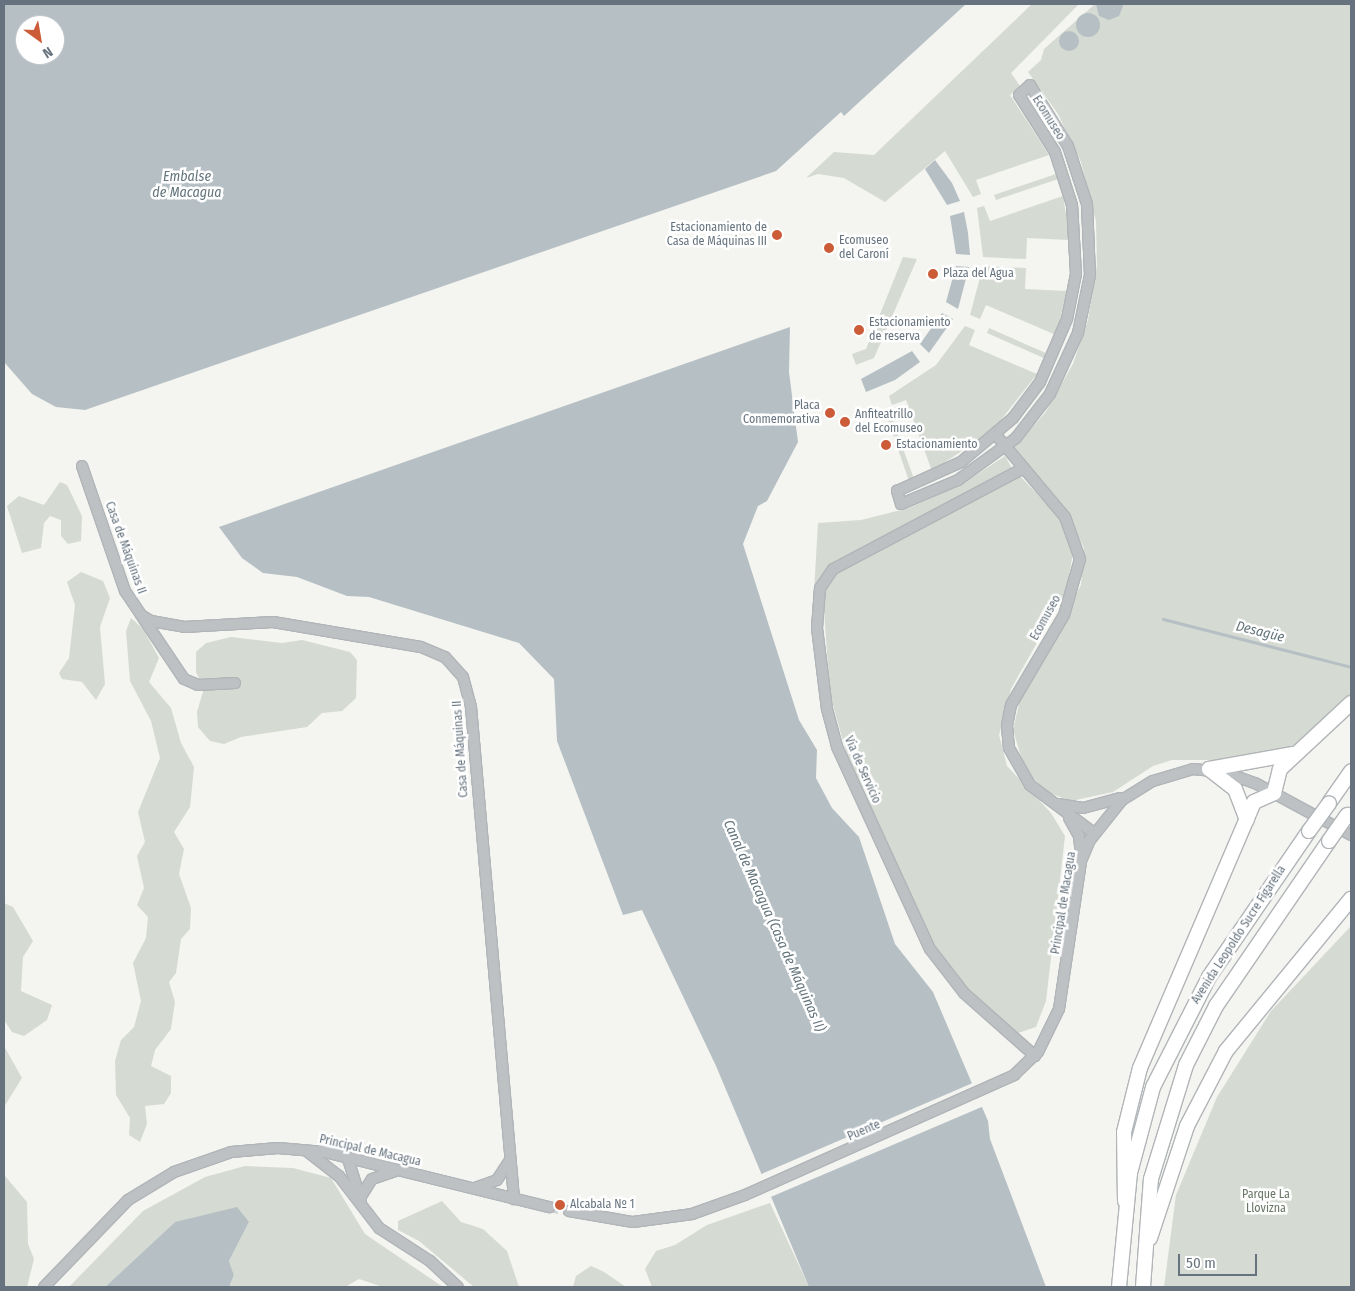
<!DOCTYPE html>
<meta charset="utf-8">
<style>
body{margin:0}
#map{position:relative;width:1355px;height:1291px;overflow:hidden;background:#f4f4f0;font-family:"Fira Sans Condensed",sans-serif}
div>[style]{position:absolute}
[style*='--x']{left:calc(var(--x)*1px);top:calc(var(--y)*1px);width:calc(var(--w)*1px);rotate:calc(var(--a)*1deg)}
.green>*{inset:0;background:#d5dad2}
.water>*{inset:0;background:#b6c0c4}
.round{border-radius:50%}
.pier>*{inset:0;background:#f4f4f0}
.stream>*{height:3px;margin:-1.5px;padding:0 1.5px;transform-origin:1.5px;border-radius:1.5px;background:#b6c0c4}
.minor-tunnel>*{height:10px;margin-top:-5px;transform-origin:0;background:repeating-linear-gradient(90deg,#d0d4d4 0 10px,transparent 0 15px)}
.roads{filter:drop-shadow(1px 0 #b1b5b8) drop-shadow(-1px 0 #b1b5b8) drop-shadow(0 1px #b1b5b8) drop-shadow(0 -1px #b1b5b8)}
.minor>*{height:10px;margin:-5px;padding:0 5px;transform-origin:5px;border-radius:5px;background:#bdc1c4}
.major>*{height:14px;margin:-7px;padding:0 7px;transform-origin:7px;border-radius:7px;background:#fff}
.bridges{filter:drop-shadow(1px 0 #b1b5b8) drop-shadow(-1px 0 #b1b5b8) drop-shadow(0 1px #b1b5b8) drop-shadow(0 -1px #b1b5b8)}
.major-bridge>*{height:14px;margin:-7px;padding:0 7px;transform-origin:7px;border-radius:7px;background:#fff}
.dots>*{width:14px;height:14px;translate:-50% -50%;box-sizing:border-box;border:2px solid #fff;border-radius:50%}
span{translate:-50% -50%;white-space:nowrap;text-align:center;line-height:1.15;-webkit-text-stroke:5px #fff;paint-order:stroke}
.street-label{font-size:12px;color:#66737e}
.poi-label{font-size:12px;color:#66737e}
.right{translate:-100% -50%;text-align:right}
.left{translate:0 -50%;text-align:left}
.park-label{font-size:12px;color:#687664}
.water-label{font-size:14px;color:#63747b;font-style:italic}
.frame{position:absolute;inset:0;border:5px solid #66737e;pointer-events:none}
.north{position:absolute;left:15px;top:15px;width:50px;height:50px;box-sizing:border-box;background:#fff;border:1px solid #c2c7cb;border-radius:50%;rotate:148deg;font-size:14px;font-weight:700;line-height:20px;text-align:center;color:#66737e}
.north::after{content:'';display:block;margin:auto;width:18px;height:22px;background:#cc5b38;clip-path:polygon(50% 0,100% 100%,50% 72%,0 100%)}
.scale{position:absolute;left:1178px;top:1254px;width:79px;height:22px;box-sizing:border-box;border:2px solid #66737e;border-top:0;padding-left:6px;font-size:15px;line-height:18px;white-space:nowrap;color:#66737e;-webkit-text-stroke:4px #fff;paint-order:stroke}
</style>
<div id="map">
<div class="green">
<i style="clip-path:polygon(1032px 4px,1079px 4px,1011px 73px,1020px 86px,1010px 95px,1049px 155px,976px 180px,981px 194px,973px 197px,945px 151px,885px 202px,844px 178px,818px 174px,806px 178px,834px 152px,874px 155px)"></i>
<i style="clip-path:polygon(1095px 4px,1351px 4px,1351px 696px,1291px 749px,1236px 760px,1172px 760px,1153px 766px,1113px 792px,1071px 801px,1047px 792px,1025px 770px,1013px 730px,1020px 700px,1081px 585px,1084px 548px,1063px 505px,1013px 449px,1045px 413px,1073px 364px,1088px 320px,1097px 265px,1096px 221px,1081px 162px,1058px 114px,1028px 72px,1041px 60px,1044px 49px)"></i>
<i style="clip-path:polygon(1056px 174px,1058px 179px,996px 200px,994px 195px)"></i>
<i style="clip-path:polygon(1063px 196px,1070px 240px,1027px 238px,1026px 259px,983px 257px,977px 208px,984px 206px,990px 221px)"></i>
<i style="clip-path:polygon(903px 257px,917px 259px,874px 358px,856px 365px,852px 354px,866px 349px)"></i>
<i style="clip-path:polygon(983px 266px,1026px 268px,1025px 289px,1067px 291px,1056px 335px,986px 305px,980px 319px,970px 315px)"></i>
<i style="clip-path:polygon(965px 326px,975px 330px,969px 345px,1037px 374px,993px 430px,932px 471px,906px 400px,892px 405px,889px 396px,936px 365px)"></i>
<i style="clip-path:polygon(989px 328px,1048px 354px,1046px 359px,987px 333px)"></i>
<i style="clip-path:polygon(892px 418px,914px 479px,909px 481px,888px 420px)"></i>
<i style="clip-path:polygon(1005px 456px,1013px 470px,833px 563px,814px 592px,818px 523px,861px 520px,909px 508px,961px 485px)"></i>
<i style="clip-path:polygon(1019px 475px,1058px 516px,1074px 548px,1066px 591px,1011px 689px,999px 735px,1007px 766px,1051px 813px,1065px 836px,1046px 1001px,1036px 1027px,1018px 1033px,963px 984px,934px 945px,849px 763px,830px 694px,823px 596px,827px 584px,841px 569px)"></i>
<i style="clip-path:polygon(60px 482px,67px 485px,82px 516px,81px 541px,68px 544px,61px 536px,61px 520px,50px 516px,44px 523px,41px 548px,22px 553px,7px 506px,19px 496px,44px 505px)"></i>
<i style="clip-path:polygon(81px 572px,103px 581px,110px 598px,100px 627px,105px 684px,96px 700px,82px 682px,62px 679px,59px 673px,69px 658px,75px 605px,67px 582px)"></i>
<i style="clip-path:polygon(131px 618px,143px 629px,159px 658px,149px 682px,171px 708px,181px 743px,194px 767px,190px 807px,174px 832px,184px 849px,179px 874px,191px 908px,190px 929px,181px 939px,176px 973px,169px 982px,175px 1002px,171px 1029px,155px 1050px,151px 1066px,171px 1076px,171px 1093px,164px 1104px,145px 1106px,147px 1124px,140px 1142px,129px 1135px,130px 1118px,116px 1095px,115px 1061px,121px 1040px,134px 1027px,141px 1001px,133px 963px,146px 938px,148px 917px,137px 905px,144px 888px,137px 856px,145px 842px,138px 812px,160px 758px,151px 721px,130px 681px,126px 631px)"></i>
<i style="clip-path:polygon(231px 637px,282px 643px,302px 640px,350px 652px,357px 660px,356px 698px,342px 711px,322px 713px,307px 727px,241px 737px,224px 744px,210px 741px,198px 727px,197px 712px,204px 688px,196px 672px,196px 652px,206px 643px)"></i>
<i style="clip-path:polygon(4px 903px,13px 907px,33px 941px,23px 957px,21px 991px,52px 1005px,47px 1020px,24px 1036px,12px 1032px,4px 1020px)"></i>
<i style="clip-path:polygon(1351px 926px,1351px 1287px,1164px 1287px,1176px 1195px,1217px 1097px,1271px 1011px)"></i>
<i style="clip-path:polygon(4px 1046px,22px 1078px,4px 1107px)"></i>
<i style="clip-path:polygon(4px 1152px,5px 1176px,27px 1202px,28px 1244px,34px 1259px,27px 1287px,4px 1287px)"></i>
<i style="clip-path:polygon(245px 1166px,293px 1168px,331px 1178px,365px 1234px,443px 1287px,383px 1287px,359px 1279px,345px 1287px,229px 1287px,234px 1275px,229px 1261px,249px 1222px,175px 1222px,105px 1287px,69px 1287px,143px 1211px,205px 1177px)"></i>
<i style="clip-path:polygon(442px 1201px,461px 1222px,483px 1229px,507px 1251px,519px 1287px,474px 1287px,419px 1241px,398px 1230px,398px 1221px)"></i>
<i style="clip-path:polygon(770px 1203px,809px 1287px,652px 1287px,645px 1269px,656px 1251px,675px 1245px,707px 1225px)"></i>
<i style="clip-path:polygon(591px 1266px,604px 1272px,626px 1287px,573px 1287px,576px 1276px)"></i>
</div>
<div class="water">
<i style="clip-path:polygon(evenodd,4px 4px,966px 4px,844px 116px,841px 112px,776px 171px,85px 410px,56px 407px,32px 394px,4px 362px,4px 4px,25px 25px,55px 25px,55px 55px,25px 55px,25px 25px)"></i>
<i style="clip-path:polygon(1096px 4px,1122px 4px,1123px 6px,1119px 16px,1109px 20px,1099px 16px)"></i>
<i class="round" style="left:1076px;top:13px;width:24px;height:24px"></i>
<i class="round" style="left:1059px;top:31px;width:20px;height:20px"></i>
<i style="clip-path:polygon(935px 160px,952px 183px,960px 201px,947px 205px,925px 169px)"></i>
<i style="clip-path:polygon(964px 212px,968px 233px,970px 255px,956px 254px,950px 216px)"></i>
<i style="clip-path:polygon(956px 266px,969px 267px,958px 309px,946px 302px)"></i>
<i style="clip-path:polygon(942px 313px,953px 319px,929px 353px,920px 344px)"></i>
<i style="clip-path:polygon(790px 327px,789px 372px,798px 442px,767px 501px,758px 506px,743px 544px,799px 720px,817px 750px,816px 778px,832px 808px,859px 837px,895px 944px,933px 992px,988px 1121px,990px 1139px,1046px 1287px,809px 1287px,716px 1066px,642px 910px,623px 915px,557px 741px,554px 679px,519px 643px,369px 597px,347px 596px,297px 577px,263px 573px,242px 558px,219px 527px)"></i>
<i style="clip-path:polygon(912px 351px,920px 362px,895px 380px,866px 392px,861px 379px)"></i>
<i style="clip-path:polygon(237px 1207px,249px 1222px,229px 1261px,234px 1275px,229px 1287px,105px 1287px,175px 1222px)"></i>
</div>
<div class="pier">
<i style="clip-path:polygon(975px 1082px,984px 1106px,766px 1199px,757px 1176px)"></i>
</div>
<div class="stream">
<i style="--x:1163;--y:619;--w:194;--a:14.3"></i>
</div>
<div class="minor-tunnel">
<i style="--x:549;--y:1207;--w:20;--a:11"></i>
</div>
<div class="roads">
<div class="minor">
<i style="--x:1030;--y:85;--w:72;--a:58.1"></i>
<i style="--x:1068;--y:146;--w:61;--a:71.9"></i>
<i style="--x:1087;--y:204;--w:71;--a:87.6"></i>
<i style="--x:1090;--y:275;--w:59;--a:101.7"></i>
<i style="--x:1078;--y:333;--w:67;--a:114.7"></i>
<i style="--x:1050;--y:394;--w:56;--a:127.7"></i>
<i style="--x:1016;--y:438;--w:72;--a:144.1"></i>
<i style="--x:958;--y:480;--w:62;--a:157.2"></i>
<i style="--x:901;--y:504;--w:14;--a:-107"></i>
<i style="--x:897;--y:491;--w:70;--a:-24.4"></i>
<i style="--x:961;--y:462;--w:68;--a:-40.2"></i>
<i style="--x:1013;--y:418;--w:45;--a:-53.1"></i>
<i style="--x:1040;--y:382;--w:69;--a:-66.8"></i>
<i style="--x:1067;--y:319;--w:46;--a:-78.7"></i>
<i style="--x:1076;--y:274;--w:69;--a:-93.3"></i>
<i style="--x:1072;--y:205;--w:56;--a:-107.8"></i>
<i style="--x:1055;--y:152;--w:67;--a:-122.3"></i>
<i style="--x:1019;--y:95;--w:15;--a:-42"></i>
<i style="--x:996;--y:435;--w:107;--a:49.9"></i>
<i style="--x:1065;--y:517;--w:45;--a:70.3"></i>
<i style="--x:1080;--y:559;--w:58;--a:105.9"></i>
<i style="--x:1064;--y:615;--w:104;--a:120.5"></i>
<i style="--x:1011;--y:705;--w:21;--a:101"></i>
<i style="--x:1007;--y:726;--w:22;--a:85"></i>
<i style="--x:1009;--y:748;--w:43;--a:60.4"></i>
<i style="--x:1030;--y:785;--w:80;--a:36.9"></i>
<i style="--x:82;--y:466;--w:132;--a:71"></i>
<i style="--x:125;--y:591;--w:29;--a:56"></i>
<i style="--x:141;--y:615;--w:12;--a:31"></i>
<i style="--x:151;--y:621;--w:34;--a:10"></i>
<i style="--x:184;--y:627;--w:89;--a:-3.2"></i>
<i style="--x:273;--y:622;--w:150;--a:9.6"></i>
<i style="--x:421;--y:647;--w:26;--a:23"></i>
<i style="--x:445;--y:657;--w:27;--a:48"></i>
<i style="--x:463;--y:677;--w:31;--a:75"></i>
<i style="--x:471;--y:707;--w:494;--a:85"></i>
<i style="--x:1024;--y:468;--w:216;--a:152.1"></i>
<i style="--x:833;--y:569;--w:23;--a:124"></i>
<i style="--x:820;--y:588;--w:40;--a:94.3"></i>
<i style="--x:817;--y:628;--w:82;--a:83"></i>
<i style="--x:827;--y:709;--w:39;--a:75"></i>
<i style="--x:837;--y:747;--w:222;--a:65.3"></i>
<i style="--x:930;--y:949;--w:56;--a:52.3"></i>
<i style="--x:964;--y:993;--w:95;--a:41.6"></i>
<i style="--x:143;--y:618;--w:73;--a:56.1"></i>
<i style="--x:184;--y:679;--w:15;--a:23"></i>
<i style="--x:198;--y:685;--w:37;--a:-3"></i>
<i style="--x:1058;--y:804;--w:25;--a:9"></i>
<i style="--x:1083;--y:808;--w:39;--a:-15"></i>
<i style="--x:1069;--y:818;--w:21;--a:61"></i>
<i style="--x:1079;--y:836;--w:20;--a:84"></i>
<i style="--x:308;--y:1152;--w:39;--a:38"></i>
<i style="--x:339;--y:1176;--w:66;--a:52.4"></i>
<i style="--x:379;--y:1228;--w:61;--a:32.9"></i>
<i style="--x:430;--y:1261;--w:38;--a:43"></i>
<i style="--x:347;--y:1156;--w:46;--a:72.3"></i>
<i style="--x:475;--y:1188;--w:23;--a:-20"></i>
<i style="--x:497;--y:1180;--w:24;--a:-57"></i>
<i style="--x:360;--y:1198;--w:22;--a:-58"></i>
<i style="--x:372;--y:1179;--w:24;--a:-19"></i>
<i style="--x:569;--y:1211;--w:65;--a:9.8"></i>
<i style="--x:633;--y:1222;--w:60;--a:-7.7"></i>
<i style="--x:692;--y:1214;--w:56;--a:-19.7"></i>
<i style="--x:745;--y:1195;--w:295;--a:-24"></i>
<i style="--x:1014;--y:1075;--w:33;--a:-44"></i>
<i style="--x:1038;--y:1052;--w:48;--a:-64"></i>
<i style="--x:1059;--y:1009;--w:150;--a:-81.5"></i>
<i style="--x:1081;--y:861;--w:23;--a:-67"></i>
<i style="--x:1090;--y:840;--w:51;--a:-51.3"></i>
<i style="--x:1122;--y:800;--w:36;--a:-32"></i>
<i style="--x:1153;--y:781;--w:42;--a:-16.7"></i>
<i style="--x:1193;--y:769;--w:31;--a:6"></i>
<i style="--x:1224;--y:772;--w:33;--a:20"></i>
<i style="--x:1255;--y:783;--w:109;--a:28.4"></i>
<i style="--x:44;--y:1287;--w:121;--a:-46"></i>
<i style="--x:128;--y:1200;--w:54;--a:-31.3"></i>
<i style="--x:174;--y:1172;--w:60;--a:-19.3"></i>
<i style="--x:231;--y:1152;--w:47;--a:-4.9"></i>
<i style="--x:278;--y:1148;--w:47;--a:4.9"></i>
<i style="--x:325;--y:1152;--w:231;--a:13.8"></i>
</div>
<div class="major">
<i style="--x:1209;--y:769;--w:84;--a:-10.2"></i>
<i style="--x:1209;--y:769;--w:33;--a:38"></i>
<i style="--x:1235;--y:789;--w:33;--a:69"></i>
<i style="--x:1329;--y:803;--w:39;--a:-55"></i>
<i style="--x:1125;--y:1201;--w:69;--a:-90.8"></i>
<i style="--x:1124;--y:1132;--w:66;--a:-76"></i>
<i style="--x:1140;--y:1068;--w:289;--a:-66.8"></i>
<i style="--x:1254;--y:802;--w:22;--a:-24"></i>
<i style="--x:1274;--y:793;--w:25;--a:-76"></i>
<i style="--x:1280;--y:769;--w:97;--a:-42.9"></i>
<i style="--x:1150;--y:1238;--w:118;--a:-71.7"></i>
<i style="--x:1187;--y:1126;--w:85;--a:-62.5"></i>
<i style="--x:1226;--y:1051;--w:197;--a:-50.6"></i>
<i style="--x:1119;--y:1287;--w:115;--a:-84.5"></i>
<i style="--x:1130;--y:1173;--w:89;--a:-75"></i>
<i style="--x:1153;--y:1087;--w:123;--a:-63"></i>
<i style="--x:1209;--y:977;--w:177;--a:-55.6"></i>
<i style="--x:1143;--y:1287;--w:108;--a:-85.8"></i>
<i style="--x:1151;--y:1179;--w:119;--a:-72.9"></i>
<i style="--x:1186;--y:1065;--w:66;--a:-63"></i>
<i style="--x:1216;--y:1006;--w:200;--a:-55.6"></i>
</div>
</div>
<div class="bridges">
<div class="major-bridge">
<i style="--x:1309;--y:831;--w:34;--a:-54"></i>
<i style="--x:1329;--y:841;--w:32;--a:-55"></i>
</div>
</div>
<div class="dots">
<i style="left:777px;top:235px;background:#cc5b38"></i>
<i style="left:829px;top:248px;background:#cc5b38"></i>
<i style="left:933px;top:274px;background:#cc5b38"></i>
<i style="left:859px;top:330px;background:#cc5b38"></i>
<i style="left:830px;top:413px;background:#cc5b38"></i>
<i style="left:845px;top:422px;background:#cc5b38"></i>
<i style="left:886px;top:445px;background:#cc5b38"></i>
<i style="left:560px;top:1205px;background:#cc5b38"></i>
</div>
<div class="street-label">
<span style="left:1048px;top:118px;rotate:58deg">Ecomuseo</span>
<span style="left:125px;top:548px;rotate:70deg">Casa de Máquinas II</span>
<span style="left:1046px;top:618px;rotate:-61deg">Ecomuseo</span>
<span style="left:461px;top:749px;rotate:-94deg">Casa de Máquinas II</span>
<span style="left:862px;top:770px;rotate:66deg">Vía de Servicio</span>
<span style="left:1064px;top:903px;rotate:-81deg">Principal de Macagua</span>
<span style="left:1239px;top:935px;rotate:-57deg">Avenida Leopoldo Sucre Figarella</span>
<span style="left:864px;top:1131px;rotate:-23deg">Puente</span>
<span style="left:370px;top:1151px;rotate:13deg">Principal de Macagua</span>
</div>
<div class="poi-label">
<span class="right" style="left:767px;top:235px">Estacionamiento de<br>Casa de Máquinas III</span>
<span class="left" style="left:839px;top:248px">Ecomuseo<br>del Caroní</span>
<span class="left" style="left:943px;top:274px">Plaza del Agua</span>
<span class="left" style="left:869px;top:330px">Estacionamiento<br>de reserva</span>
<span class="right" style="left:820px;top:413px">Placa<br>Conmemorativa</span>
<span class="left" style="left:855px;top:422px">Anfiteatrillo<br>del Ecomuseo</span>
<span class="left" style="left:896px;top:445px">Estacionamiento</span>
<span class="left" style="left:570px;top:1205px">Alcabala Nº 1</span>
</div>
<div class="park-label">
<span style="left:1266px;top:1202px">Parque La<br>Llovizna</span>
</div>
<div class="water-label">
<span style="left:187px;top:185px">Embalse<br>de Macagua</span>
<span style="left:1260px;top:632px;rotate:14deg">Desagüe</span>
<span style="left:774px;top:926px;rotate:66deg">Canal de Macagua (Casa de Máquinas II)</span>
</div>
<div class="frame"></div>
<div class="north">N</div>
<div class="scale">50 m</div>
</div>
